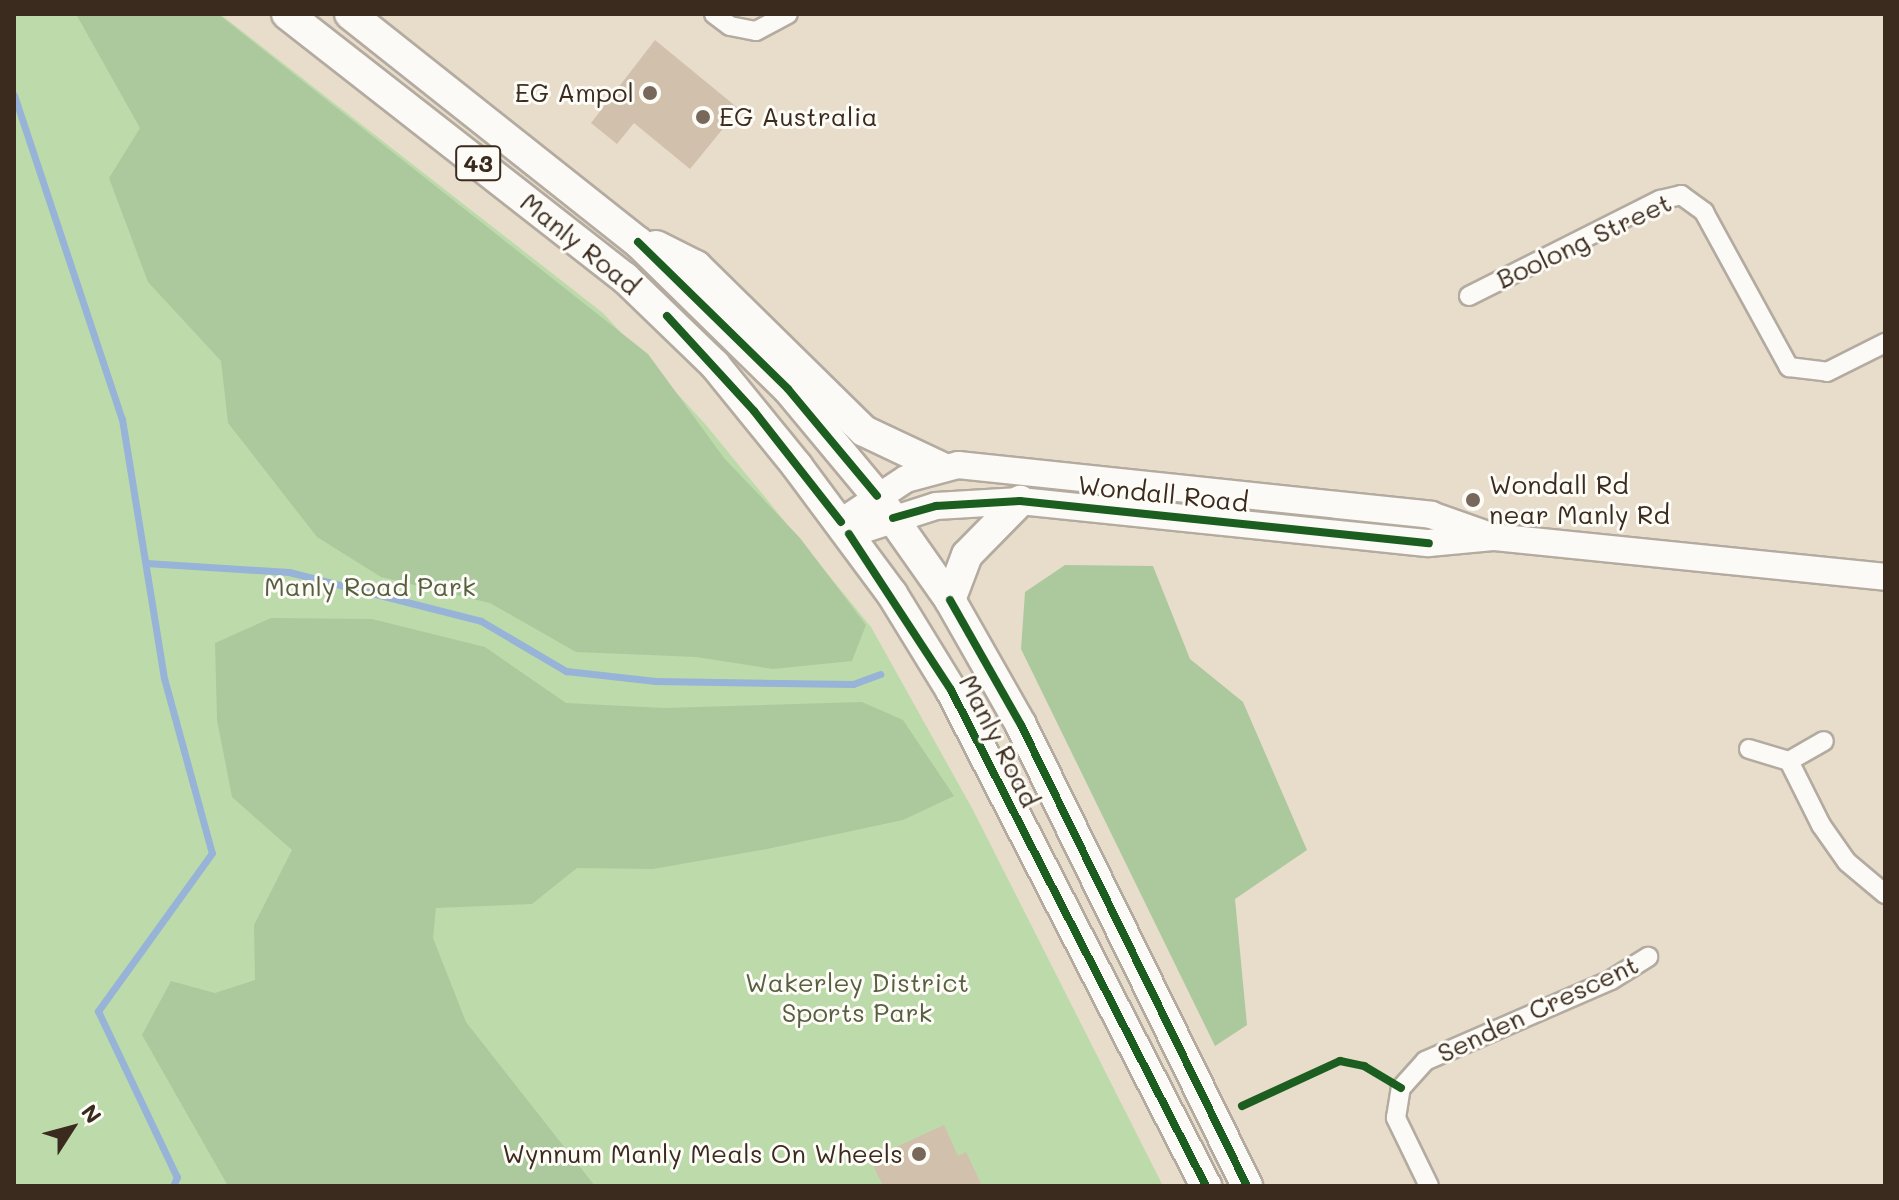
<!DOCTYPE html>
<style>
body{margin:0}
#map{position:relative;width:1899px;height:1200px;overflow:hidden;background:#e8dccb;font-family:Mali,sans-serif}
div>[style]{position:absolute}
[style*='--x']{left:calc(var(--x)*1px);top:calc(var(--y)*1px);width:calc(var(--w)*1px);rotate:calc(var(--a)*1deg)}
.green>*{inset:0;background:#bddaaa}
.forest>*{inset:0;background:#acc99e}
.stream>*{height:7px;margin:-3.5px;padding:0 3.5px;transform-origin:3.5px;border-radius:3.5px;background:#97b3d8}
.building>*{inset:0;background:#d1c0ac}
.roads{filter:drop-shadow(2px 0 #b4aba0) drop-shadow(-2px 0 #b4aba0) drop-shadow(0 2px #b4aba0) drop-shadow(0 -2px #b4aba0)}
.minor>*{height:18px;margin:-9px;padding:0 9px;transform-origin:9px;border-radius:9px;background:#fcfaf7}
.secondary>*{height:26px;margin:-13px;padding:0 13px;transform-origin:13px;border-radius:13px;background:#fcfaf7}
.primary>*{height:30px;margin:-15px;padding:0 15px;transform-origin:15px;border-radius:15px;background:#fcfaf7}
.cycleway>*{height:8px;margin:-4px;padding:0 4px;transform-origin:4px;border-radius:4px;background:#1b5e20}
.dots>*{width:22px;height:22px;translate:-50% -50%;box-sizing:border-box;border:4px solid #fdfcf7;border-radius:50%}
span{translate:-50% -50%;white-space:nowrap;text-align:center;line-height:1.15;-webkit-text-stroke:6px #fdfcf7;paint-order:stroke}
.shield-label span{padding:2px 6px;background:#fdfcf7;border:2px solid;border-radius:6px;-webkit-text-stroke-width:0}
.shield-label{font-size:24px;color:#3b2a1e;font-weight:700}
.poi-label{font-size:26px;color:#3b2a1e}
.right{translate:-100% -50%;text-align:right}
.left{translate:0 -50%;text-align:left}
.street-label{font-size:26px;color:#3b2a1e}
.park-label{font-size:26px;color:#585f40}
.frame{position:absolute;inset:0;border:16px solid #3b2a1e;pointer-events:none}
.north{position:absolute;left:32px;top:1088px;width:80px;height:80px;-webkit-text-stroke:6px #fdfcf7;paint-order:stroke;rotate:54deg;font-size:22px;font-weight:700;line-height:32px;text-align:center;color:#3b2a1e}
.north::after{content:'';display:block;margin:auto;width:28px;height:36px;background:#3b2a1e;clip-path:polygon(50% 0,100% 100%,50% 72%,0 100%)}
</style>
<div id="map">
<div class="green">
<i style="clip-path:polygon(14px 14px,220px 14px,603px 313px,706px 425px,871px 627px,973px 810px,1163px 1186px,14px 1186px)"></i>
</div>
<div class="forest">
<i style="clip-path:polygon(76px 14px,218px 14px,648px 354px,724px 458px,800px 538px,866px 625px,852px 661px,773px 669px,696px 657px,576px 652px,490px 603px,381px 577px,317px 537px,228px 423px,221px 361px,148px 282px,109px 178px,140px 128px)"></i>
<i style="clip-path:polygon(1065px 565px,1153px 566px,1190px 659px,1243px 702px,1307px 850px,1235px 899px,1247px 1025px,1215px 1046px,1021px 649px,1025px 592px)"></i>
<i style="clip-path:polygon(271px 618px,372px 619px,485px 647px,566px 703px,664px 708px,862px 702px,903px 720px,954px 796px,903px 820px,767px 849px,653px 869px,577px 868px,532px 904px,436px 908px,433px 938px,466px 1022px,595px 1186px,228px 1186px,142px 1035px,171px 981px,215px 993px,255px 980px,254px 925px,292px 850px,232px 797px,217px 720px,215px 643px)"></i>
</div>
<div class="stream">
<i style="--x:14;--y:95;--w:342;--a:71.6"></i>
<i style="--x:122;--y:419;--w:262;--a:80.8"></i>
<i style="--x:164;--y:678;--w:181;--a:74.7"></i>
<i style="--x:212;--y:853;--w:195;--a:125.8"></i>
<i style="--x:98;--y:1011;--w:184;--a:64.6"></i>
<i style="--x:177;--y:1177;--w:10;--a:114"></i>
<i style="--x:146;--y:563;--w:143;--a:3.6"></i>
<i style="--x:289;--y:572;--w:198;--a:14.3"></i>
<i style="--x:481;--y:621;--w:99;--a:30.5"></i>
<i style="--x:566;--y:671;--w:90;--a:6.4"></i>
<i style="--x:655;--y:681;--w:198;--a:0.9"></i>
<i style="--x:853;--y:684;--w:29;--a:-20"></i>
</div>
<div class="building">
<i style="clip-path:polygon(655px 40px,739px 109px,690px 169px,634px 123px,617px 144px,591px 123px)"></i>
<i style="clip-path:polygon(944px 1125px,958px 1156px,966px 1152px,982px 1186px,883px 1186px,870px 1159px)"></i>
</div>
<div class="roads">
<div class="minor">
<i style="--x:714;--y:14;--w:20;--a:37"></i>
<i style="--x:730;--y:26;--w:26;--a:11"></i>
<i style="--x:756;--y:31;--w:36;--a:-28"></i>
<i style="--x:1469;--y:296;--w:214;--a:-26.7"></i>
<i style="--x:1660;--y:200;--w:22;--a:-13"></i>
<i style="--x:1681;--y:195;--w:29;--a:36"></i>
<i style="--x:1704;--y:212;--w:177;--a:61.3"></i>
<i style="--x:1789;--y:367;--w:38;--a:7"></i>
<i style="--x:1827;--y:372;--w:65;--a:-26.6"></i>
<i style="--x:1749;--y:749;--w:42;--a:16.7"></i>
<i style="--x:1789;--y:761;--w:72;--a:63.4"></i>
<i style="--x:1821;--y:825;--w:45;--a:54.9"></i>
<i style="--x:1847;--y:862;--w:50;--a:40.1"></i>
<i style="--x:1789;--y:761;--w:40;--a:-29.7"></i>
<i style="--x:1429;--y:1186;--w:76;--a:-115.9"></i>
<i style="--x:1396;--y:1118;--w:30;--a:-81"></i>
<i style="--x:1401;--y:1088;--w:36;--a:-48"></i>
<i style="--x:1425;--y:1061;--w:203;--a:-23.5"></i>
<i style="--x:1611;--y:980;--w:44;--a:-31.9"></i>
</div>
<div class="secondary">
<i style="--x:841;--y:522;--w:78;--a:-33.5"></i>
<i style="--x:906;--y:479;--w:54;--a:-15.1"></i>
<i style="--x:958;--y:465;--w:476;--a:6"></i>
<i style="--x:1431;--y:515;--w:54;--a:19.4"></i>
<i style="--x:849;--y:534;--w:91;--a:-17.8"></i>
<i style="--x:936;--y:506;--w:84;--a:-3.4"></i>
<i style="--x:1020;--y:501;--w:411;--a:5.9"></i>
<i style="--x:1429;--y:543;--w:64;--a:-5.4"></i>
<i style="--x:1493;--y:537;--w:394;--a:5.8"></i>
</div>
<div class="primary">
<i style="--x:287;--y:14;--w:429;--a:38"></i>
<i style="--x:625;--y:278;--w:125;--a:44"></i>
<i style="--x:715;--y:365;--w:130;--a:50.9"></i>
<i style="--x:797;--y:466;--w:159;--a:53.4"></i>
<i style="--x:892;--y:594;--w:113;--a:58.4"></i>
<i style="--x:951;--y:690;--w:558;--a:62.79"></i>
<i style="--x:350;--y:14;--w:367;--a:38.4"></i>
<i style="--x:638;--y:242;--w:210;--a:44.4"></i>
<i style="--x:788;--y:389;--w:139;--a:50.2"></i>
<i style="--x:877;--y:496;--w:127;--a:54.9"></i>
<i style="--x:950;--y:600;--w:144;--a:60.4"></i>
<i style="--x:1021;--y:725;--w:513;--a:63.88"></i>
<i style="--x:656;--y:246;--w:45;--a:26.6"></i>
<i style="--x:696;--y:266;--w:235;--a:44.5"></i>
<i style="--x:864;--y:431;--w:84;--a:25.3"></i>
<i style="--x:950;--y:600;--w:48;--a:-69.3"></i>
<i style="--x:967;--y:555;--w:76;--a:-45.5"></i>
</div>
</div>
<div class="cycleway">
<i style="--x:638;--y:242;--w:210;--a:44.4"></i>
<i style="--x:788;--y:389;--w:139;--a:50.2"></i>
<i style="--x:667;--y:316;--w:129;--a:47.5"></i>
<i style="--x:754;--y:411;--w:141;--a:51.9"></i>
<i style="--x:893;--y:518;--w:45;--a:-15.6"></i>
<i style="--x:936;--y:506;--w:84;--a:-3.4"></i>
<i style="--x:1020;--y:501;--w:411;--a:5.9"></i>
<i style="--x:849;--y:534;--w:186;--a:56.8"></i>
<i style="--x:951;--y:690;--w:558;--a:62.79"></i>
<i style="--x:950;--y:600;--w:144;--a:60.4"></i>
<i style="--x:1021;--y:725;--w:513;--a:63.88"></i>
<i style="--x:1242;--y:1106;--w:108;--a:-24.7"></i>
<i style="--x:1340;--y:1061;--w:25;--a:12"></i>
<i style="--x:1364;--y:1066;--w:43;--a:30.7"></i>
</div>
<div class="dots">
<i style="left:650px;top:93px;background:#78685b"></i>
<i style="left:703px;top:117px;background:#78685b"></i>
<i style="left:1473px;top:500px;background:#78685b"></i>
<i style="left:919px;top:1154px;background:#78685b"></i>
</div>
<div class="shield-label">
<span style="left:478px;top:163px">43</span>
</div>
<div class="poi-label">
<span class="right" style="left:634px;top:93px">EG Ampol</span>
<span class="left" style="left:719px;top:117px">EG Australia</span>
<span class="left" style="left:1489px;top:500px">Wondall Rd<br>near Manly Rd</span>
<span class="right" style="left:903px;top:1154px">Wynnum Manly Meals On Wheels</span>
</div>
<div class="street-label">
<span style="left:1584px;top:241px;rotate:-25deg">Boolong Street</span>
<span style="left:580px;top:244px;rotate:39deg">Manly Road</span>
<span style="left:1163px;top:494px;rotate:6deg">Wondall Road</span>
<span style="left:999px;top:741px;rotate:63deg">Manly Road</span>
<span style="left:1538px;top:1009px;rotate:-25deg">Senden Crescent</span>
</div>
<div class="park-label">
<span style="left:370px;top:587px">Manly Road Park</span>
<span style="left:857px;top:998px">Wakerley District<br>Sports Park</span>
</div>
<div class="frame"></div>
<div class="north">N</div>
</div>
